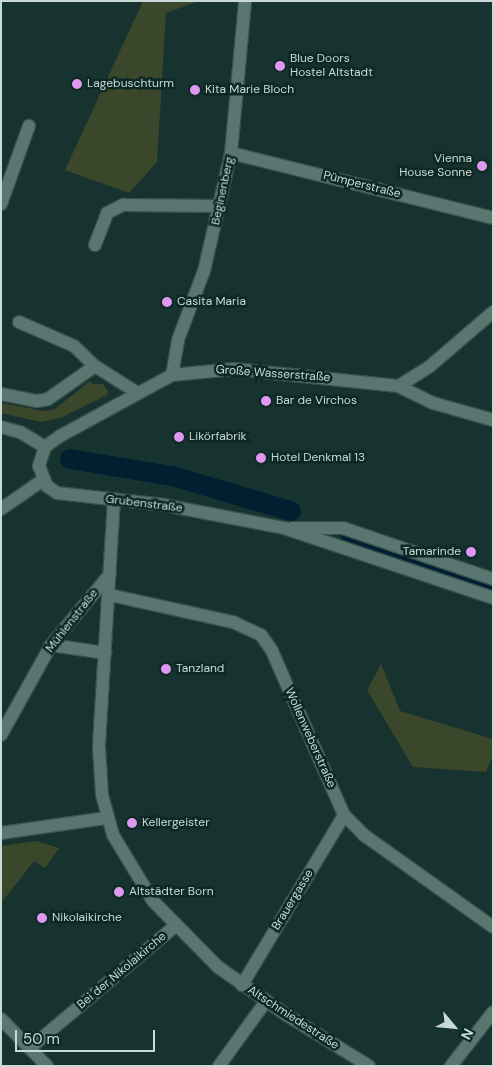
<!DOCTYPE html>
<meta charset="utf-8">
<style>
body{margin:0}
#map{position:relative;width:494px;height:1067px;overflow:hidden;background:#17332f;font-family:"DM Sans",sans-serif}
div>[style]{position:absolute}
[style*='--x']{left:calc(var(--x)*1px);top:calc(var(--y)*1px);width:calc(var(--w)*1px);rotate:calc(var(--a)*1deg)}
.green>*{inset:0;background:#3b472a}
.canal>*{height:20px;margin:-10px;padding:0 10px;transform-origin:10px;border-radius:10px;background:#002031}
.roads{filter:drop-shadow(1px 0 #38504c) drop-shadow(-1px 0 #38504c) drop-shadow(0 1px #38504c) drop-shadow(0 -1px #38504c)}
.minor>*{height:12px;margin:-6px;padding:0 6px;transform-origin:6px;border-radius:6px;background:#597671}
.dots>*{width:14px;height:14px;translate:-50% -50%;box-sizing:border-box;border:2px solid #0d2925;border-radius:50%}
span{translate:-50% -50%;white-space:nowrap;text-align:center;line-height:1.15;-webkit-text-stroke:5px #0d2925;paint-order:stroke}
.poi-label{font-size:12px;color:#c9d9d5}
.left{translate:0 -50%;text-align:left}
.right{translate:-100% -50%;text-align:right}
.street-label{font-size:12px;color:#c9d9d5}
.frame{position:absolute;inset:0;border:2px solid #c9d9d5;pointer-events:none}
.north{position:absolute;left:429px;top:1002px;width:50px;height:50px;-webkit-text-stroke:4px #0d2925;paint-order:stroke;rotate:118deg;font-size:14px;font-weight:700;line-height:20px;text-align:center;color:#c9d9d5}
.north::after{content:'';display:block;margin:auto;width:18px;height:22px;background:#c9d9d5;clip-path:polygon(50% 0,100% 100%,50% 72%,0 100%)}
.scale{position:absolute;left:15px;top:1030px;width:140px;height:22px;box-sizing:border-box;border:2px solid #c9d9d5;border-top:0;padding-left:6px;font-size:15px;line-height:18px;white-space:nowrap;color:#c9d9d5;-webkit-text-stroke:4px #0d2925;paint-order:stroke}
</style>
<div id="map">
<div class="green">
<i style="clip-path:polygon(143px 1px,199px 1px,166px 13px,157px 162px,129px 193px,65px 170px)"></i>
<i style="clip-path:polygon(90px 381px,93px 384px,103px 384px,108px 391px,107px 395px,60px 418px,41px 422px,1px 413px,1px 403px,44px 411px,55px 409px)"></i>
<i style="clip-path:polygon(381px 664px,400px 711px,493px 739px,493px 756px,486px 772px,413px 767px,367px 690px)"></i>
<i style="clip-path:polygon(36px 841px,59px 848px,45px 868px,34px 861px,1px 903px,1px 846px)"></i>
</div>
<div class="canal">
<i style="--x:70;--y:459;--w:103;--a:9.5"></i>
<i style="--x:172;--y:476;--w:124;--a:16.4"></i>
<i style="--x:351;--y:541;--w:150;--a:18.7"></i>
</div>
<div class="roads">
<div class="minor">
<i style="--x:231;--y:153;--w:270;--a:13.9"></i>
<i style="--x:1;--y:204;--w:83;--a:-70.3"></i>
<i style="--x:95;--y:245;--w:34;--a:-69"></i>
<i style="--x:107;--y:213;--w:18;--a:-27"></i>
<i style="--x:123;--y:205;--w:97;--a:0.6"></i>
<i style="--x:493;--y:312;--w:84;--a:139.3"></i>
<i style="--x:429;--y:367;--w:36;--a:148"></i>
<i style="--x:398;--y:386;--w:165;--a:-174.1"></i>
<i style="--x:234;--y:369;--w:62;--a:174.5"></i>
<i style="--x:172;--y:375;--w:128;--a:151.4"></i>
<i style="--x:60;--y:436;--w:19;--a:144"></i>
<i style="--x:45;--y:447;--w:20;--a:108"></i>
<i style="--x:39;--y:466;--w:22;--a:68"></i>
<i style="--x:47;--y:486;--w:12;--a:35"></i>
<i style="--x:57;--y:493;--w:108;--a:6.4"></i>
<i style="--x:164;--y:505;--w:122;--a:10.9"></i>
<i style="--x:284;--y:528;--w:220;--a:18.5"></i>
<i style="--x:19;--y:322;--w:60;--a:23.6"></i>
<i style="--x:74;--y:346;--w:29;--a:44"></i>
<i style="--x:95;--y:366;--w:49;--a:32.4"></i>
<i style="--x:172;--y:375;--w:36;--a:-80"></i>
<i style="--x:178;--y:340;--w:74;--a:-69.4"></i>
<i style="--x:204;--y:271;--w:121;--a:-77.1"></i>
<i style="--x:231;--y:153;--w:153;--a:-84.7"></i>
<i style="--x:398;--y:386;--w:39;--a:26"></i>
<i style="--x:433;--y:403;--w:62;--a:15.8"></i>
<i style="--x:1;--y:394;--w:37;--a:11"></i>
<i style="--x:37;--y:401;--w:11;--a:-10"></i>
<i style="--x:48;--y:399;--w:57;--a:-35.1"></i>
<i style="--x:1;--y:427;--w:20;--a:15"></i>
<i style="--x:20;--y:432;--w:29;--a:31"></i>
<i style="--x:114;--y:499;--w:248;--a:93.5"></i>
<i style="--x:99;--y:747;--w:48;--a:86.4"></i>
<i style="--x:102;--y:795;--w:41;--a:74.6"></i>
<i style="--x:113;--y:835;--w:77;--a:58.8"></i>
<i style="--x:153;--y:901;--w:93;--a:45.4"></i>
<i style="--x:218;--y:967;--w:85;--a:35"></i>
<i style="--x:288;--y:1016;--w:95;--a:31.7"></i>
<i style="--x:1;--y:509;--w:51;--a:-34.6"></i>
<i style="--x:292;--y:528;--w:51;--a:0"></i>
<i style="--x:343;--y:528;--w:158;--a:18.8"></i>
<i style="--x:110;--y:595;--w:126;--a:12.4"></i>
<i style="--x:233;--y:622;--w:31;--a:25"></i>
<i style="--x:261;--y:635;--w:19;--a:55"></i>
<i style="--x:272;--y:651;--w:179;--a:66.3"></i>
<i style="--x:344;--y:815;--w:28;--a:45"></i>
<i style="--x:364;--y:835;--w:158;--a:35.5"></i>
<i style="--x:51;--y:645;--w:55;--a:8.4"></i>
<i style="--x:1;--y:735;--w:103;--a:-60.9"></i>
<i style="--x:51;--y:645;--w:92;--a:-50.3"></i>
<i style="--x:1;--y:833;--w:106;--a:-8.1"></i>
<i style="--x:242;--y:985;--w:198;--a:-59"></i>
<i style="--x:1;--y:1019;--w:66;--a:45.6"></i>
<i style="--x:31;--y:1047;--w:188;--a:-40"></i>
<i style="--x:219;--y:1066;--w:80;--a:-54.1"></i>
<i style="--x:451;--y:1066;--w:68;--a:-52.1"></i>
</div>
</div>
<div class="dots">
<i style="left:280px;top:66px;background:#de98f2"></i>
<i style="left:77px;top:84px;background:#de98f2"></i>
<i style="left:195px;top:90px;background:#de98f2"></i>
<i style="left:482px;top:166px;background:#de98f2"></i>
<i style="left:167px;top:302px;background:#de98f2"></i>
<i style="left:266px;top:401px;background:#de98f2"></i>
<i style="left:179px;top:437px;background:#de98f2"></i>
<i style="left:261px;top:458px;background:#de98f2"></i>
<i style="left:471px;top:552px;background:#de98f2"></i>
<i style="left:166px;top:669px;background:#de98f2"></i>
<i style="left:132px;top:823px;background:#de98f2"></i>
<i style="left:119px;top:892px;background:#de98f2"></i>
<i style="left:42px;top:918px;background:#de98f2"></i>
</div>
<div class="poi-label">
<span class="left" style="left:290px;top:66px">Blue Doors<br>Hostel Altstadt</span>
<span class="left" style="left:87px;top:84px">Lagebuschturm</span>
<span class="left" style="left:205px;top:90px">Kita Marie Bloch</span>
<span class="right" style="left:472px;top:166px">Vienna<br>House Sonne</span>
<span class="left" style="left:177px;top:302px">Casita Maria</span>
<span class="left" style="left:276px;top:401px">Bar de Virchos</span>
<span class="left" style="left:189px;top:437px">Likörfabrik</span>
<span class="left" style="left:271px;top:458px">Hotel Denkmal 13</span>
<span class="right" style="left:461px;top:552px">Tamarinde</span>
<span class="left" style="left:176px;top:669px">Tanzland</span>
<span class="left" style="left:142px;top:823px">Kellergeister</span>
<span class="left" style="left:129px;top:892px">Altstädter Born</span>
<span class="left" style="left:52px;top:918px">Nikolaikirche</span>
</div>
<div class="street-label">
<span style="left:362px;top:185px;rotate:14deg">Pümperstraße</span>
<span style="left:223px;top:191px;rotate:-78deg">Beginenberg</span>
<span style="left:273px;top:374px;rotate:4deg">Große Wasserstraße</span>
<span style="left:144px;top:504px;rotate:7deg">Grubenstraße</span>
<span style="left:72px;top:621px;rotate:-52deg">Mühlenstraße</span>
<span style="left:310px;top:738px;rotate:66deg">Wollenweberstraße</span>
<span style="left:293px;top:900px;rotate:-59deg">Brauergasse</span>
<span style="left:122px;top:971px;rotate:-40deg">Bei der Nikolaikirche</span>
<span style="left:293px;top:1018px;rotate:33deg">Altschmiedestraße</span>
</div>
<div class="frame"></div>
<div class="north">N</div>
<div class="scale">50 m</div>
</div>
